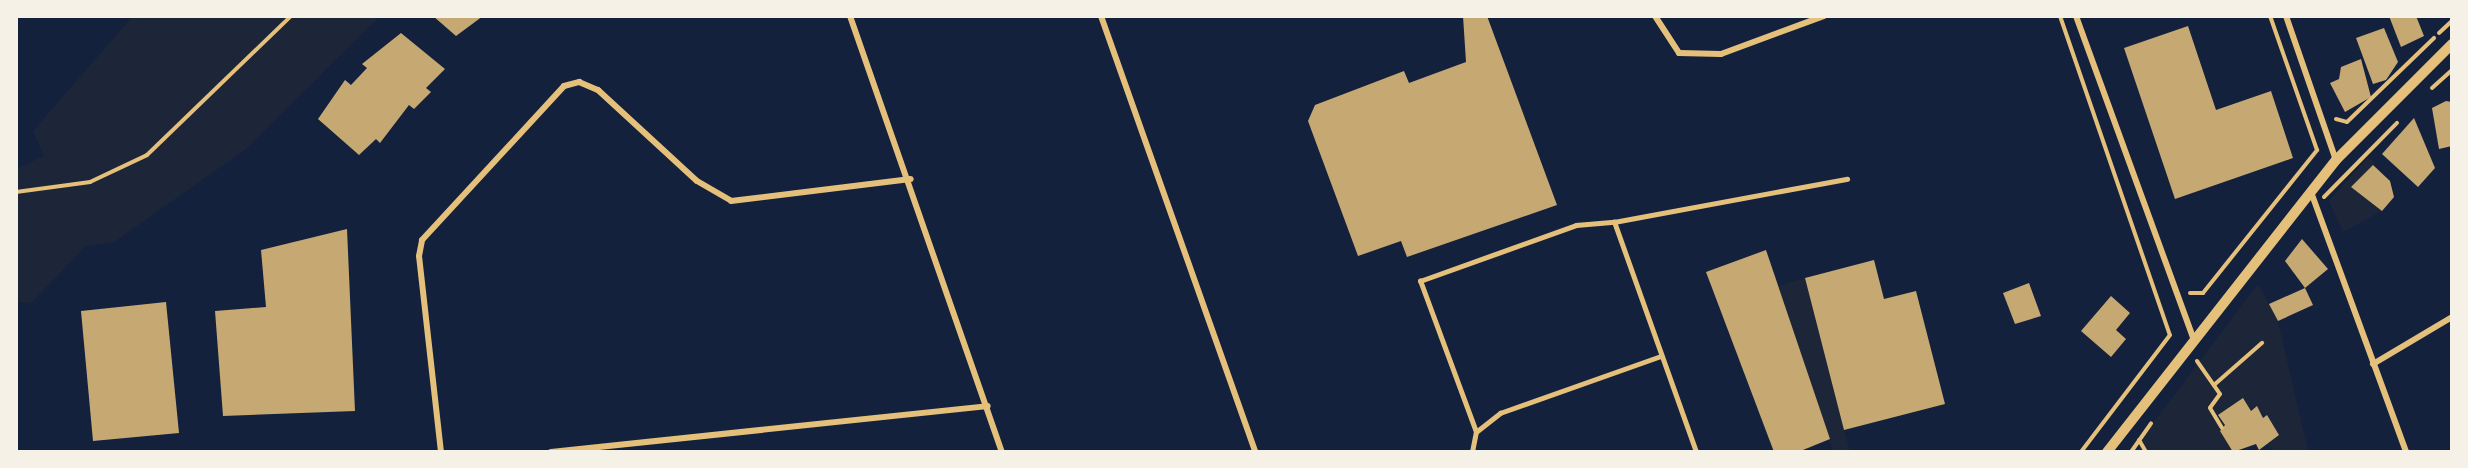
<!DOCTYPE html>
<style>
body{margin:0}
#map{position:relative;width:2468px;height:468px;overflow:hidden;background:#14213d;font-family:"DejaVu Sans",sans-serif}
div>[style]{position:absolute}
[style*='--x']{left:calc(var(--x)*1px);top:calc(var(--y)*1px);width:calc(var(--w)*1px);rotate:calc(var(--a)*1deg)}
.green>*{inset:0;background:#1d2539}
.building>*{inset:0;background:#c6a872}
.path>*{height:4px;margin:-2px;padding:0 2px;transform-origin:2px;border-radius:2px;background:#e5c07b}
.service>*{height:4.5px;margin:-2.25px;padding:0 2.25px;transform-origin:2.25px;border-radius:2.25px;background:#e5c07b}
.minor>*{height:6px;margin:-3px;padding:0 3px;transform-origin:3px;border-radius:3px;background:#e5c07b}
.tertiary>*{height:10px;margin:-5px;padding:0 5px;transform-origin:5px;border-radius:5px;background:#e5c07b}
span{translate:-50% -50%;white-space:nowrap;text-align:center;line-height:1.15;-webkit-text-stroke:5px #f6f1e7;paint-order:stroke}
.frame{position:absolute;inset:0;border:18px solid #f6f1e7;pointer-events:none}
</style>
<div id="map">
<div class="green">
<i style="clip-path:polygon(132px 17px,379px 17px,246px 149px,114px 242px,86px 246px,31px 303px,17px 302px,16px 169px,44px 156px,33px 131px)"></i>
<i style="clip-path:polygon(2368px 157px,2375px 163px,2352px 187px,2382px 211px,2343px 232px,2329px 201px)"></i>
<i style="clip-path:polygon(1805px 278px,1844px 430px,1850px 451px,1833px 451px,1778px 286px)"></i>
<i style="clip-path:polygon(2258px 284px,2278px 321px,2308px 451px,2274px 451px,2267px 445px,2279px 435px,2257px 407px,2218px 416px,2225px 425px,2220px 431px,2233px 451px,2131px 452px)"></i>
</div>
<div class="building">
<i style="clip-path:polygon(433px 16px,483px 16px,456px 36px)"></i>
<i style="clip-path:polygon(1463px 16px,1487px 16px,1557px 205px,1407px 257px,1401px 241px,1358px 256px,1308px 121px,1315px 105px,1404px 71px,1409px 83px,1466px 62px)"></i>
<i style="clip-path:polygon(2389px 16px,2416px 16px,2424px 36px,2401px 47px)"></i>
<i style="clip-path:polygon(2188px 26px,2216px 110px,2271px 91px,2293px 158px,2175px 199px,2124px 48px)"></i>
<i style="clip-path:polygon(2384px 28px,2398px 62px,2386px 80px,2373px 84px,2356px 38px)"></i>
<i style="clip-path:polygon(401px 33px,445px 69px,426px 88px,431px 92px,414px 109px,409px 105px,380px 143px,376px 139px,359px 155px,318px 119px,345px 80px,351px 85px,367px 68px,362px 64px)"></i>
<i style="clip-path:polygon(2361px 59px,2371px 97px,2345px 112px,2330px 83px,2339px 79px,2341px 67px)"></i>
<i style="clip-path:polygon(2446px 101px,2452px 102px,2452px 146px,2439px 149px,2432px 108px)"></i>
<i style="clip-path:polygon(2414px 118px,2435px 168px,2418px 187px,2382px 154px)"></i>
<i style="clip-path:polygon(2373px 165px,2390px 181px,2394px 197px,2382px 211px,2351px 187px)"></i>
<i style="clip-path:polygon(347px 229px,355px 411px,223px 416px,215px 311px,266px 307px,261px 250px)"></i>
<i style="clip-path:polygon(2302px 239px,2328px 269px,2305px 288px,2285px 261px)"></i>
<i style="clip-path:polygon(1766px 250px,1830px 439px,1798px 452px,1774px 452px,1706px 272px)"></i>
<i style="clip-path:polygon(1874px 260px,1884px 299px,1916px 291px,1945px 404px,1844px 430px,1805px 278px)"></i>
<i style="clip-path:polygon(2029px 283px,2041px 316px,2015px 324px,2003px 293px)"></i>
<i style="clip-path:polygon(2305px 288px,2313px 305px,2278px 321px,2269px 304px)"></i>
<i style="clip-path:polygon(2111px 296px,2130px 313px,2116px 330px,2126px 339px,2111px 357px,2081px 331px)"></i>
<i style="clip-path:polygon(166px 302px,179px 433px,93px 441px,81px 311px)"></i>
<i style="clip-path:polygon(2243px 398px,2251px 411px,2257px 406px,2263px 418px,2267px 415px,2279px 435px,2259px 450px,2256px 444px,2233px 452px,2220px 431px,2225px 425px,2218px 415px)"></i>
</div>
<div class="path">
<i style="--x:2060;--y:16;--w:337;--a:71"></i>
<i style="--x:2170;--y:335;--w:147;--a:127.3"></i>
<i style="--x:2439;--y:33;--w:18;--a:-43"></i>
<i style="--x:2432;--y:88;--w:27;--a:-42"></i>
<i style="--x:2336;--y:119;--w:11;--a:15"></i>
<i style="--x:2347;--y:122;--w:121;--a:-44"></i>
<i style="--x:16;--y:192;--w:75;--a:-7.7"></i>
<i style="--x:90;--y:182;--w:63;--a:-25.3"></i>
<i style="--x:147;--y:155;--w:200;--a:-44"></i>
<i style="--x:2324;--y:197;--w:104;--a:-45.4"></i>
<i style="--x:2190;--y:293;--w:13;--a:0"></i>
<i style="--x:2203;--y:293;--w:183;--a:-51.4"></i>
<i style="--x:2317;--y:150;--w:142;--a:-109.3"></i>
<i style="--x:2197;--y:361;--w:40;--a:55.1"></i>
<i style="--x:2220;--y:394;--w:17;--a:126"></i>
<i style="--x:2210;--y:408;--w:23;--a:59"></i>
<i style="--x:2214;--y:385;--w:64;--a:-41.2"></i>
<i style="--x:2139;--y:440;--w:14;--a:60"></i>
<i style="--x:2131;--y:452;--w:35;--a:-55"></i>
</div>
<div class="service">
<i style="--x:1476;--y:432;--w:31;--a:-38"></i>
<i style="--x:1500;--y:413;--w:171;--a:-19.5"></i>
<i style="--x:1472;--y:452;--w:20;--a:-79"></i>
<i style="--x:1476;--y:432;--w:161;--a:-110.3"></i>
<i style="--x:1420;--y:281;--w:166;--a:-19.7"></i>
<i style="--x:1576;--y:225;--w:38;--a:-5"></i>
<i style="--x:1696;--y:452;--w:244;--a:-109.6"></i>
<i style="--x:1614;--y:222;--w:237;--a:-10.5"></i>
</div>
<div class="minor">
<i style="--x:850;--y:16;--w:462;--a:70.8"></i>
<i style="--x:1101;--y:16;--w:462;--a:70.5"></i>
<i style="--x:1655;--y:16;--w:44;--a:57"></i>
<i style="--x:1679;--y:53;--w:42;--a:1.4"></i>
<i style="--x:1721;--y:54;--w:110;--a:-20.3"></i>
<i style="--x:2076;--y:16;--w:342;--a:70"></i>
<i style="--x:2286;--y:16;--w:152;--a:70.9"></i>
<i style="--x:2311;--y:192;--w:277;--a:69.9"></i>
<i style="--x:2373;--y:364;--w:92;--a:-30.7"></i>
<i style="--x:441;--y:452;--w:197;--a:-96.4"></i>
<i style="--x:419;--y:256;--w:16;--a:-79"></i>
<i style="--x:422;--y:240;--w:209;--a:-47.3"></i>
<i style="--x:564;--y:86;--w:16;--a:-15"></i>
<i style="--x:579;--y:82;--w:21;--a:23"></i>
<i style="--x:598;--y:90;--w:134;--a:42.6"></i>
<i style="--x:697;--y:181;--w:39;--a:30"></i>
<i style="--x:731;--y:201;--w:181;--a:-7"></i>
<i style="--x:551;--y:452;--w:439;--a:-6"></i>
</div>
<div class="tertiary">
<i style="--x:2107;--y:452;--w:371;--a:-51.9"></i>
<i style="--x:2336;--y:160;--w:164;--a:-45"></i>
</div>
<div class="frame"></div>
</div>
